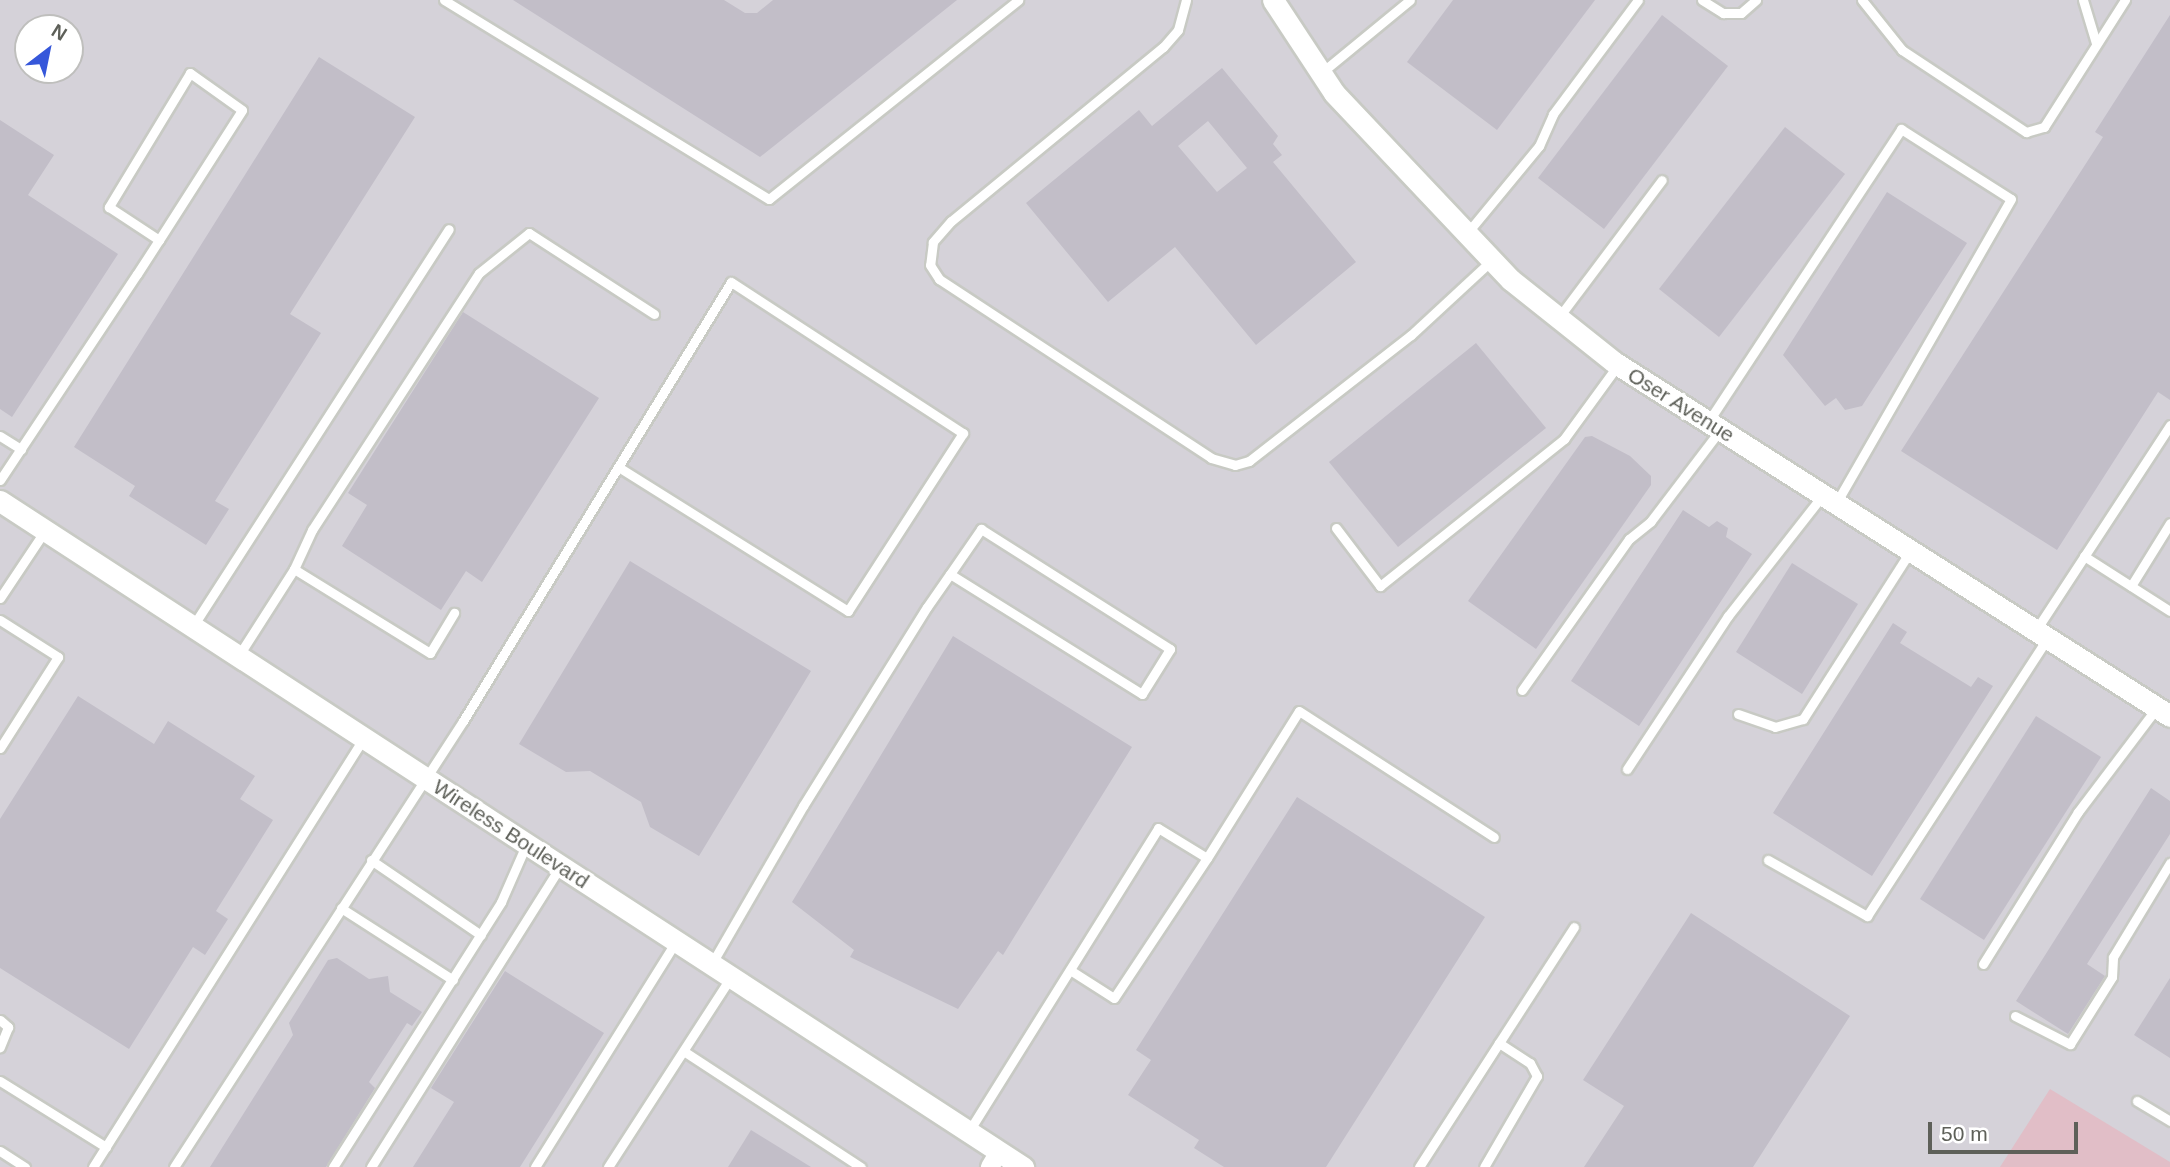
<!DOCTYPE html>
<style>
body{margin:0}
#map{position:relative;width:2170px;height:1167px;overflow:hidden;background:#e5e0ea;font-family:Helvetica,sans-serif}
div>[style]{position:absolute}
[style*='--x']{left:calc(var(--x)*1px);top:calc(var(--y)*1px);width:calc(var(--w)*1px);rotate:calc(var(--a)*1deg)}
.industrial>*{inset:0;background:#d5d2d9}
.green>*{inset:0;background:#e1bec7}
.building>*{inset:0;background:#c2bec8}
.roads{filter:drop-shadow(2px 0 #c8cac4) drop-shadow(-2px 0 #c8cac4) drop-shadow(0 2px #c8cac4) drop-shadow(0 -2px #c8cac4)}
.service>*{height:9px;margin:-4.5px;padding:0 4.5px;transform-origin:4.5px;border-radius:4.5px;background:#fff}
.minor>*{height:18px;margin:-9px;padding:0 9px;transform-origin:9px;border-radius:9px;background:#fff}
.tertiary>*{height:21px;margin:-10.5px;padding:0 10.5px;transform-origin:10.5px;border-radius:10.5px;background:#fff}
span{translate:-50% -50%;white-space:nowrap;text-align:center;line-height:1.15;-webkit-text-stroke:6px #fff;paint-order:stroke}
.street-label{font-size:21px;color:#5e6059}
.north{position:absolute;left:14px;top:14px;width:70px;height:70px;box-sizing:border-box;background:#fff;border:2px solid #bfbfbd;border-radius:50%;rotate:32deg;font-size:19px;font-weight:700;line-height:28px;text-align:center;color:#5e6059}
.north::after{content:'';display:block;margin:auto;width:24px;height:32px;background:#3657da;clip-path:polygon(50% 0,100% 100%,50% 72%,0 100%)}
.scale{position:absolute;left:1928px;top:1122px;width:150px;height:32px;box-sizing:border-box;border:4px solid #5e6059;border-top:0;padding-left:9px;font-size:21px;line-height:24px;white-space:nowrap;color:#5e6059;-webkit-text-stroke:5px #fff;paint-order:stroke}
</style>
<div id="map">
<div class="industrial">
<i style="clip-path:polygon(evenodd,0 0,2170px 0,2170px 1167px,0 1167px,0 0,28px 28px,70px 28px,70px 70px,28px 70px,28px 28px)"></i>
</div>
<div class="green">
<i style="clip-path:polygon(2050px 1089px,2170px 1162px,2170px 1167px,2000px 1167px)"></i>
</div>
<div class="building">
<i style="clip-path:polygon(513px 0,724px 0,745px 13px,757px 13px,773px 0,957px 0,760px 157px)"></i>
<i style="clip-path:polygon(1453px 0,1595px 0,1497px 130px,1407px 62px)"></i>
<i style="clip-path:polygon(1662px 15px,1728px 66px,1604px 229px,1538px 178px)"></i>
<i style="clip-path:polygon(2170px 15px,2170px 400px,2158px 392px,2057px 550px,1901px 451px,2103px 137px,2095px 132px)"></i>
<i style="clip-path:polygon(319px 57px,415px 117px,290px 314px,321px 333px,215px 501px,229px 509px,206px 545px,129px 496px,135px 486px,74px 447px)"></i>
<i style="clip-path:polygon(evenodd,1222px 68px,1278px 136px,1273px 144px,1282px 155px,1273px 162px,1356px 262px,1256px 345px,1175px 247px,1108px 302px,1026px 203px,1139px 110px,1152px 126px,1222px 68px,1208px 121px,1247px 168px,1217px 192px,1178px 146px,1208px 121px)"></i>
<i style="clip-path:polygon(0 120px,54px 155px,28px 195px,118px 254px,12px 417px,0 409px)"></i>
<i style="clip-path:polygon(1785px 127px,1845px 174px,1719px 337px,1659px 289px)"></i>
<i style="clip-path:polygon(1887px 192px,1967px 243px,1862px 406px,1845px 410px,1836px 398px,1825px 406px,1783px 355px)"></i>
<i style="clip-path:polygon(463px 312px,599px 398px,482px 582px,466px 571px,441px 610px,342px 546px,367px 505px,348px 493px)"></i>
<i style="clip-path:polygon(1476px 343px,1546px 428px,1398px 547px,1329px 462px)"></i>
<i style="clip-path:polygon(1592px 436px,1630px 456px,1651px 476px,1651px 485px,1536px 649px,1468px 601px,1585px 437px)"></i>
<i style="clip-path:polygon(1683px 510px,1709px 527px,1717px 521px,1728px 528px,1726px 537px,1752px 554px,1639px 726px,1571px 681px)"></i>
<i style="clip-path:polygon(630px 561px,811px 671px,699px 856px,650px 827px,641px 802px,590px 771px,566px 772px,519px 744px)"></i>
<i style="clip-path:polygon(1792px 563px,1858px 604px,1802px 694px,1736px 652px)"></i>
<i style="clip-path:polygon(1893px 623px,1907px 632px,1900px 643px,1971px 687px,1978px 677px,1993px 686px,1872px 876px,1773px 813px)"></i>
<i style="clip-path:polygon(953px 636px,1132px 747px,1003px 955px,998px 951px,958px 1009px,850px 957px,854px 950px,792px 902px)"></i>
<i style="clip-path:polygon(78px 696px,154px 744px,168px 721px,255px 776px,240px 799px,273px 820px,216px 911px,228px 919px,205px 955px,193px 947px,129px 1049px,0 968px,0 819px)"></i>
<i style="clip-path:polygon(2036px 716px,2101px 757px,1984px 940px,1920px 899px)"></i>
<i style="clip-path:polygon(2151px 788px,2170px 801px,2170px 834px,2087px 964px,2105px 976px,2068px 1034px,2016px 1001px)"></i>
<i style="clip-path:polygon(1297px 797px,1485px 917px,1326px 1167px,1224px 1167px,1194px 1148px,1199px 1140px,1128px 1095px,1151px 1060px,1136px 1050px)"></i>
<i style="clip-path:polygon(1691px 913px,1850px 1016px,1753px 1167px,1584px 1167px,1624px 1106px,1583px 1080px)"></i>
<i style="clip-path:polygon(337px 958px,369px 979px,388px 976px,390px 992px,422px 1012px,412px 1026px,407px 1023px,369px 1082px,375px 1088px,326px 1167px,210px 1167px,293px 1035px,289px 1023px,328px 960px)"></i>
<i style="clip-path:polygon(505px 971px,604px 1033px,520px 1167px,413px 1167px,454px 1102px,431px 1088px)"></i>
<i style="clip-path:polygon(2170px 978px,2170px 1058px,2134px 1035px)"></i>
<i style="clip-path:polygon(751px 1130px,811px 1167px,728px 1167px)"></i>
</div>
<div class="roads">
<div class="service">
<i style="--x:444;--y:0;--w:381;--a:31.5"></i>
<i style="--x:769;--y:199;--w:319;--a:-38.6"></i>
<i style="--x:1186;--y:0;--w:31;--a:105"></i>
<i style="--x:1178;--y:30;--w:23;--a:131"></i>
<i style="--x:1163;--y:47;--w:274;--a:140.6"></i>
<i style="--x:951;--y:221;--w:28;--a:131"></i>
<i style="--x:933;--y:242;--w:23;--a:97"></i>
<i style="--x:930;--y:265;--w:17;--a:57"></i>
<i style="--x:939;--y:279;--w:326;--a:33.3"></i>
<i style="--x:1211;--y:458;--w:25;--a:16"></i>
<i style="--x:1235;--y:465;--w:15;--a:-16"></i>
<i style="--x:1249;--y:461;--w:205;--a:-37.9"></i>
<i style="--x:1411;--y:335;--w:109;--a:-42.8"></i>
<i style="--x:1702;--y:0;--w:25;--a:32"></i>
<i style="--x:1723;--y:13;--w:18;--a:0"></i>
<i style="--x:1741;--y:13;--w:20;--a:-41"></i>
<i style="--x:1862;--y:0;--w:64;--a:51.3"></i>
<i style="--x:1902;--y:50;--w:149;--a:33.5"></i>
<i style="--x:2026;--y:132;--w:19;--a:-16"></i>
<i style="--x:2044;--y:127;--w:151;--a:-57.5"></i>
<i style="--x:2083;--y:0;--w:45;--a:73.2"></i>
<i style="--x:1321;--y:73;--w:115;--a:-39.4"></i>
<i style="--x:1468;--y:232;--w:112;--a:-50.5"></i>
<i style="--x:1539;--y:146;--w:35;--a:-66"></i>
<i style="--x:1553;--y:114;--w:142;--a:-53.3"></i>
<i style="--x:1559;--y:317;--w:171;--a:-53.1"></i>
<i style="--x:1708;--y:422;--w:351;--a:-56.6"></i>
<i style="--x:1901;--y:129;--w:130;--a:32.5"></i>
<i style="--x:2011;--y:199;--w:351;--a:119.9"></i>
<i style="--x:0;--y:436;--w:25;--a:32"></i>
<i style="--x:0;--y:480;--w:247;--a:-56.4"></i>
<i style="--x:137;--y:274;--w:40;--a:-57.1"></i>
<i style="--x:159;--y:240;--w:154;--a:-57.4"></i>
<i style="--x:242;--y:110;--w:64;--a:-144.6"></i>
<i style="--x:190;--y:73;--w:157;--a:121.2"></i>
<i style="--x:109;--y:207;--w:60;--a:33.4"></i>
<i style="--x:1336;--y:528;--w:73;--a:52.8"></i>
<i style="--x:1380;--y:586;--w:236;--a:-38.6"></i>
<i style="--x:1564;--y:439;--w:92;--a:-53.9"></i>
<i style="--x:2084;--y:556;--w:102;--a:32.6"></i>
<i style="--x:294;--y:569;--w:43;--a:-65.2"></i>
<i style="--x:312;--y:530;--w:306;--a:-57"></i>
<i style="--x:479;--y:273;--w:64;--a:-38.7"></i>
<i style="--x:529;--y:233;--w:149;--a:32.9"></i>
<i style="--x:2131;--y:586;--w:74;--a:-58.2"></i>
<i style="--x:0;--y:598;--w:79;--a:-56.3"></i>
<i style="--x:0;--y:620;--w:69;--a:32.5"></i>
<i style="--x:58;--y:657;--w:108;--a:122.5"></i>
<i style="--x:193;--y:626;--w:472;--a:-57.2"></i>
<i style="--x:2036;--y:630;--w:245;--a:-56.8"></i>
<i style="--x:239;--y:655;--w:102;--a:-57.4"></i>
<i style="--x:294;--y:569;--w:160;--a:31.7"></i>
<i style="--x:430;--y:653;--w:47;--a:-59"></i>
<i style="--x:1522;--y:690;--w:185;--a:-54.7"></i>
<i style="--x:1629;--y:539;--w:28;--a:-39"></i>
<i style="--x:1651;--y:521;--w:114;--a:-52.8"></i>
<i style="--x:1738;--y:714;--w:39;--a:19"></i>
<i style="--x:1775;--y:727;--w:29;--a:-16"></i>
<i style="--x:1803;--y:719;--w:198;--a:-57.4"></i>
<i style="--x:1627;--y:769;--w:183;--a:-56.6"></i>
<i style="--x:1728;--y:616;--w:152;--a:-51.9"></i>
<i style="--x:371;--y:860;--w:133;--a:34.3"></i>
<i style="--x:1768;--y:860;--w:114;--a:29.5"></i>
<i style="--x:1867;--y:916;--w:330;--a:-57"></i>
<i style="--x:341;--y:908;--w:133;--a:32.7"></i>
<i style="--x:712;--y:963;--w:181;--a:-59.9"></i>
<i style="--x:803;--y:806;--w:234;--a:-58.1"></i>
<i style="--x:927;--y:607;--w:40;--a:-55.1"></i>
<i style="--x:950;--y:574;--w:55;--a:-55.4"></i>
<i style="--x:981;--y:529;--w:224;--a:32.4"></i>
<i style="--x:1170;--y:649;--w:53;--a:121.9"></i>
<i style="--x:1142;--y:694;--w:226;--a:-148"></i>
<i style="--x:1983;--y:964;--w:179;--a:-58"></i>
<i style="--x:2078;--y:812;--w:129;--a:-52.9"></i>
<i style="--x:1070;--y:970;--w:52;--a:32.5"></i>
<i style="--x:1114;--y:998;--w:168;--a:-56.4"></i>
<i style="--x:2015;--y:1016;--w:62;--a:27"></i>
<i style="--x:2070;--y:1044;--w:79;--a:-57.9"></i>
<i style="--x:2112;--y:977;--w:20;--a:-87"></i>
<i style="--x:2113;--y:957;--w:110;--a:-58.8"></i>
<i style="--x:0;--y:1020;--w:11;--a:41"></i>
<i style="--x:8;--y:1027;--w:22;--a:112"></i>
<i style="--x:1499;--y:1043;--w:138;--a:-57.1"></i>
<i style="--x:685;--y:1052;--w:210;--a:33.2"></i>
<i style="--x:0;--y:1081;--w:125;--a:31.9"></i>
<i style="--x:2137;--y:1101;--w:39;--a:31"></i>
<i style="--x:969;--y:1131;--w:357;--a:-58"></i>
<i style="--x:1158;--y:828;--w:57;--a:31.5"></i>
<i style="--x:1207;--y:858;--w:173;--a:-58"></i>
<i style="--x:1299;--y:711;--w:232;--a:32.9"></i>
<i style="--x:0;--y:1151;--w:30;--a:33"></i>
<i style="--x:93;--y:1167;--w:506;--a:-57.75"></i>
<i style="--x:174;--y:1167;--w:531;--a:-57.06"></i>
<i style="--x:463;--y:721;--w:514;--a:-58.6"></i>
<i style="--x:731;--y:282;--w:277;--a:33.1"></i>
<i style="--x:963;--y:433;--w:212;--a:122.9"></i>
<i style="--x:848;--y:611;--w:271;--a:-147.9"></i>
<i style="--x:333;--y:1167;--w:314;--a:-57.6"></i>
<i style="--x:501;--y:902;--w:62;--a:-66.3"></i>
<i style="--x:371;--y:1167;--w:355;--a:-57.8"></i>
<i style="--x:535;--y:1167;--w:266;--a:-58"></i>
<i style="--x:608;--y:1167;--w:226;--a:-57.1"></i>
<i style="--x:1419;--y:1167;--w:148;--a:-57.2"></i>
<i style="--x:1499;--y:1043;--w:37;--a:33"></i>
<i style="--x:1530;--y:1063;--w:15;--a:62"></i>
<i style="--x:1537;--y:1076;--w:105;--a:120.2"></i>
</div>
<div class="minor">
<i style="--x:990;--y:1167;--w:17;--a:-59"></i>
</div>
<div class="tertiary">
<i style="--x:1273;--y:0;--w:111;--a:56.7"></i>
<i style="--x:1334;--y:93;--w:257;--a:46.6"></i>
<i style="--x:1511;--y:280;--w:132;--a:38.5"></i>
<i style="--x:1614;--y:362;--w:659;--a:32.48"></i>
<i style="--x:0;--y:501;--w:1221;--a:33.07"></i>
</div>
</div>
<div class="street-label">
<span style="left:1681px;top:405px;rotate:32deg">Oser Avenue</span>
<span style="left:511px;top:834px;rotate:33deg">Wireless Boulevard</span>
</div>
<div class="north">N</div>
<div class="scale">50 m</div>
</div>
